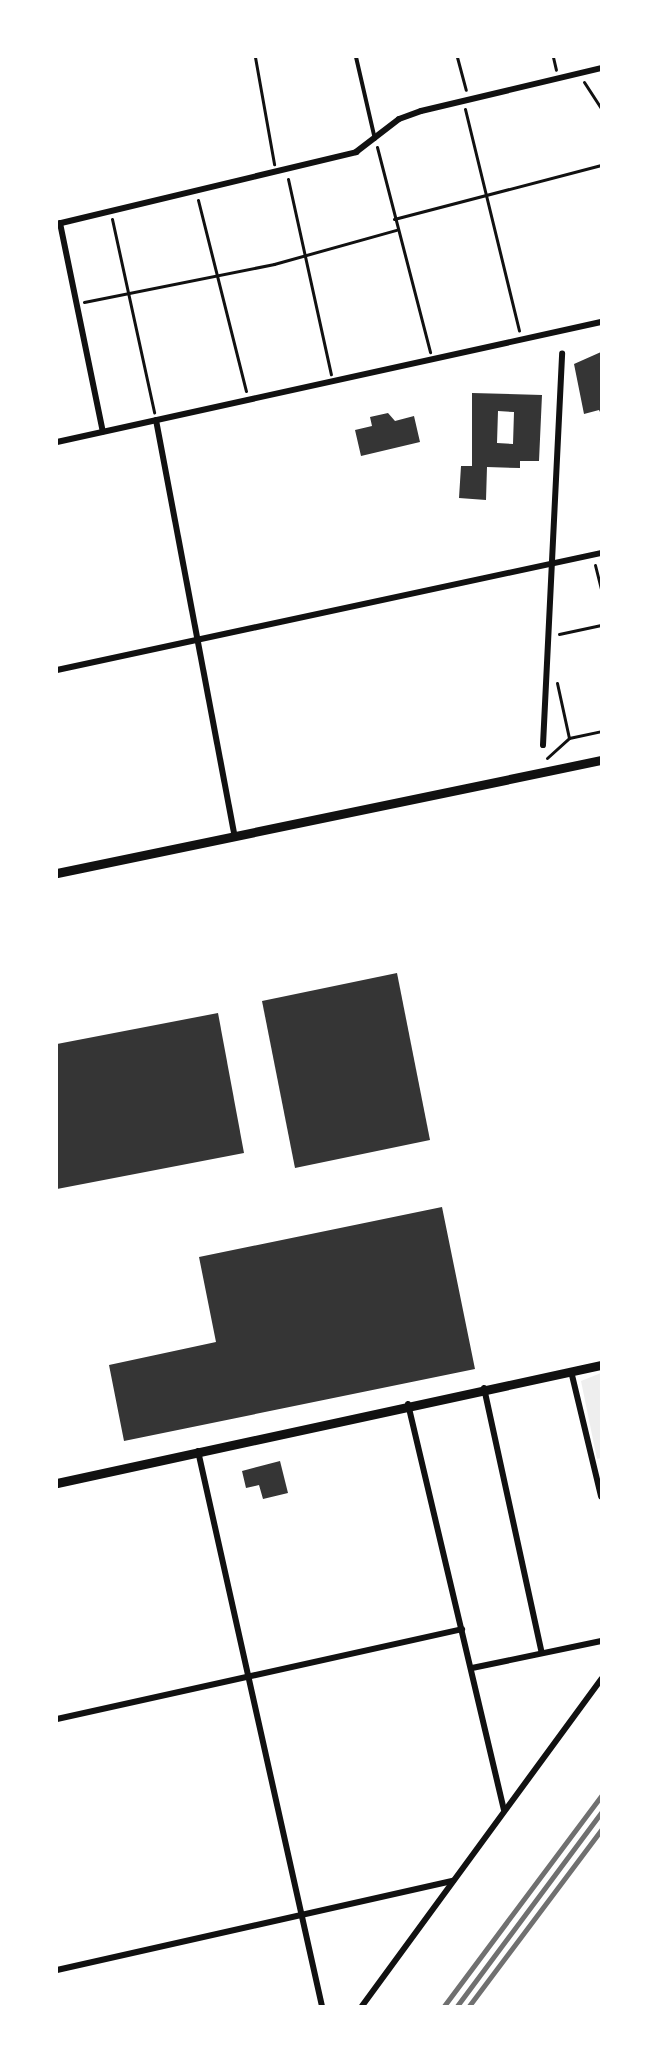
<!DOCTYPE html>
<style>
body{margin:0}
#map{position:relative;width:658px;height:2063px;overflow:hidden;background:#fff;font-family:Barlow,sans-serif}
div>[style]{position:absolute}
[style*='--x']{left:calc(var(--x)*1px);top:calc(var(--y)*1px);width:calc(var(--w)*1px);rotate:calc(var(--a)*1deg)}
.green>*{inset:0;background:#eee}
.building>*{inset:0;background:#353535}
.path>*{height:3px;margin:-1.5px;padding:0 1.5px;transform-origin:1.5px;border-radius:1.5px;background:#111}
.service>*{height:4px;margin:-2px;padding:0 2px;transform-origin:2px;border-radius:2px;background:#111}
.minor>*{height:6px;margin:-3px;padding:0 3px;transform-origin:3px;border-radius:3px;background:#111}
.tertiary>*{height:9px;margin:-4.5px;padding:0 4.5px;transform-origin:4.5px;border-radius:4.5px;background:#111}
.rail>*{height:4.5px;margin:-2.25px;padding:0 2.25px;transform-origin:2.25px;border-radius:2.25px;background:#707070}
span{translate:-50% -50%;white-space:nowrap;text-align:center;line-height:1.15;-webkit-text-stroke:4.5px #fff;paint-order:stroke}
.frame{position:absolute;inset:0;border:58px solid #fff;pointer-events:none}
</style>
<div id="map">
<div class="green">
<i style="clip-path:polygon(601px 1373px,601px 1458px,597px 1459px,581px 1381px)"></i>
</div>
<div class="building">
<i style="clip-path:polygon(601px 352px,601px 414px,599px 410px,584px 414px,574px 364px)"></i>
<i style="clip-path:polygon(evenodd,472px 393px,542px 395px,539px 461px,520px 461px,520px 468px,487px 467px,486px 500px,459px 498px,461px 466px,472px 466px,472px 393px,498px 411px,514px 412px,513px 444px,497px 443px,498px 411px)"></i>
<i style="clip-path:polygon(388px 413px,395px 421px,414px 416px,420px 442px,361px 456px,355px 430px,372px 426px,370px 417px)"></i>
<i style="clip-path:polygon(397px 973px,430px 1140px,295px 1168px,262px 1001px)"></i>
<i style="clip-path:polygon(218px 1013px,244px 1153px,57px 1189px,57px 1044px)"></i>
<i style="clip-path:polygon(442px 1207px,475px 1369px,124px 1441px,109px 1365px,216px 1342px,199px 1257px)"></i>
<i style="clip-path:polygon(280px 1461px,288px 1493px,263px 1499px,259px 1485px,246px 1488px,242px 1471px)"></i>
</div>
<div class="path">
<i style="--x:255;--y:57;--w:109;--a:79.9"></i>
<i style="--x:457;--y:57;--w:34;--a:75"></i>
<i style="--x:553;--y:57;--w:13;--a:77"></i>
<i style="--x:584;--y:82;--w:31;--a:57"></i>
<i style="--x:465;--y:109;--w:228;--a:76.3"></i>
<i style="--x:377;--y:147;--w:212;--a:75.5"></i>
<i style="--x:288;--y:179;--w:200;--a:77.6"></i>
<i style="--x:198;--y:200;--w:197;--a:75.9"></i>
<i style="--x:112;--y:219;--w:198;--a:77.7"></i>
<i style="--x:394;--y:219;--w:214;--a:-14.6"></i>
<i style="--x:84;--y:302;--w:194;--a:-11.3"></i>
<i style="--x:274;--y:264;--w:127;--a:-15.6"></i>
<i style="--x:595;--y:565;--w:25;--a:76"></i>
<i style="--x:559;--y:634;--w:43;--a:-12.1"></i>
<i style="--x:557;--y:683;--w:56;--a:77.7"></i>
<i style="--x:547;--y:758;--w:30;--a:-42"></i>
<i style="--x:569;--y:738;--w:33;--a:-12"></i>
</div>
<div class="service">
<i style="--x:356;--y:57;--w:84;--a:77"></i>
</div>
<div class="minor">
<i style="--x:60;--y:223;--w:213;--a:78.4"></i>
<i style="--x:57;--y:224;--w:308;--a:-13.5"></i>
<i style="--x:356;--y:152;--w:54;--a:-37.5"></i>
<i style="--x:399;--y:119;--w:23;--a:-20"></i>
<i style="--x:421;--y:111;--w:185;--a:-13.4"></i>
<i style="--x:156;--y:420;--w:420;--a:79.3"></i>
<i style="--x:57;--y:442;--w:557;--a:-12.44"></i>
<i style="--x:57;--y:670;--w:556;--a:-12.14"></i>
<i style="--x:543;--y:745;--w:392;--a:-87.2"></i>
<i style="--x:571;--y:1371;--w:129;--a:76.5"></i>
<i style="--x:484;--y:1388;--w:271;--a:77.7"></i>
<i style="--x:408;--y:1404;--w:417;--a:76.7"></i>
<i style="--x:198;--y:1451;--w:569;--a:77.41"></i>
<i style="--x:472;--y:1668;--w:132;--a:-11.8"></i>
<i style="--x:57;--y:1719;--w:415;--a:-12.5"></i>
<i style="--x:57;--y:1970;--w:406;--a:-12.7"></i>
<i style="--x:362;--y:2006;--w:405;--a:-53.8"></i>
</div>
<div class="tertiary">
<i style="--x:57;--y:873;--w:556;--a:-11.73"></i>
<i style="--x:57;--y:1483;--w:557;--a:-12.24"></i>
</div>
<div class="rail">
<i style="--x:444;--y:2006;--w:262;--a:-53.2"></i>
<i style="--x:457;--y:2006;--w:241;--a:-53.3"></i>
<i style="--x:469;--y:2006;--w:220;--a:-53.1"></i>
</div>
<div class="frame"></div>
</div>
